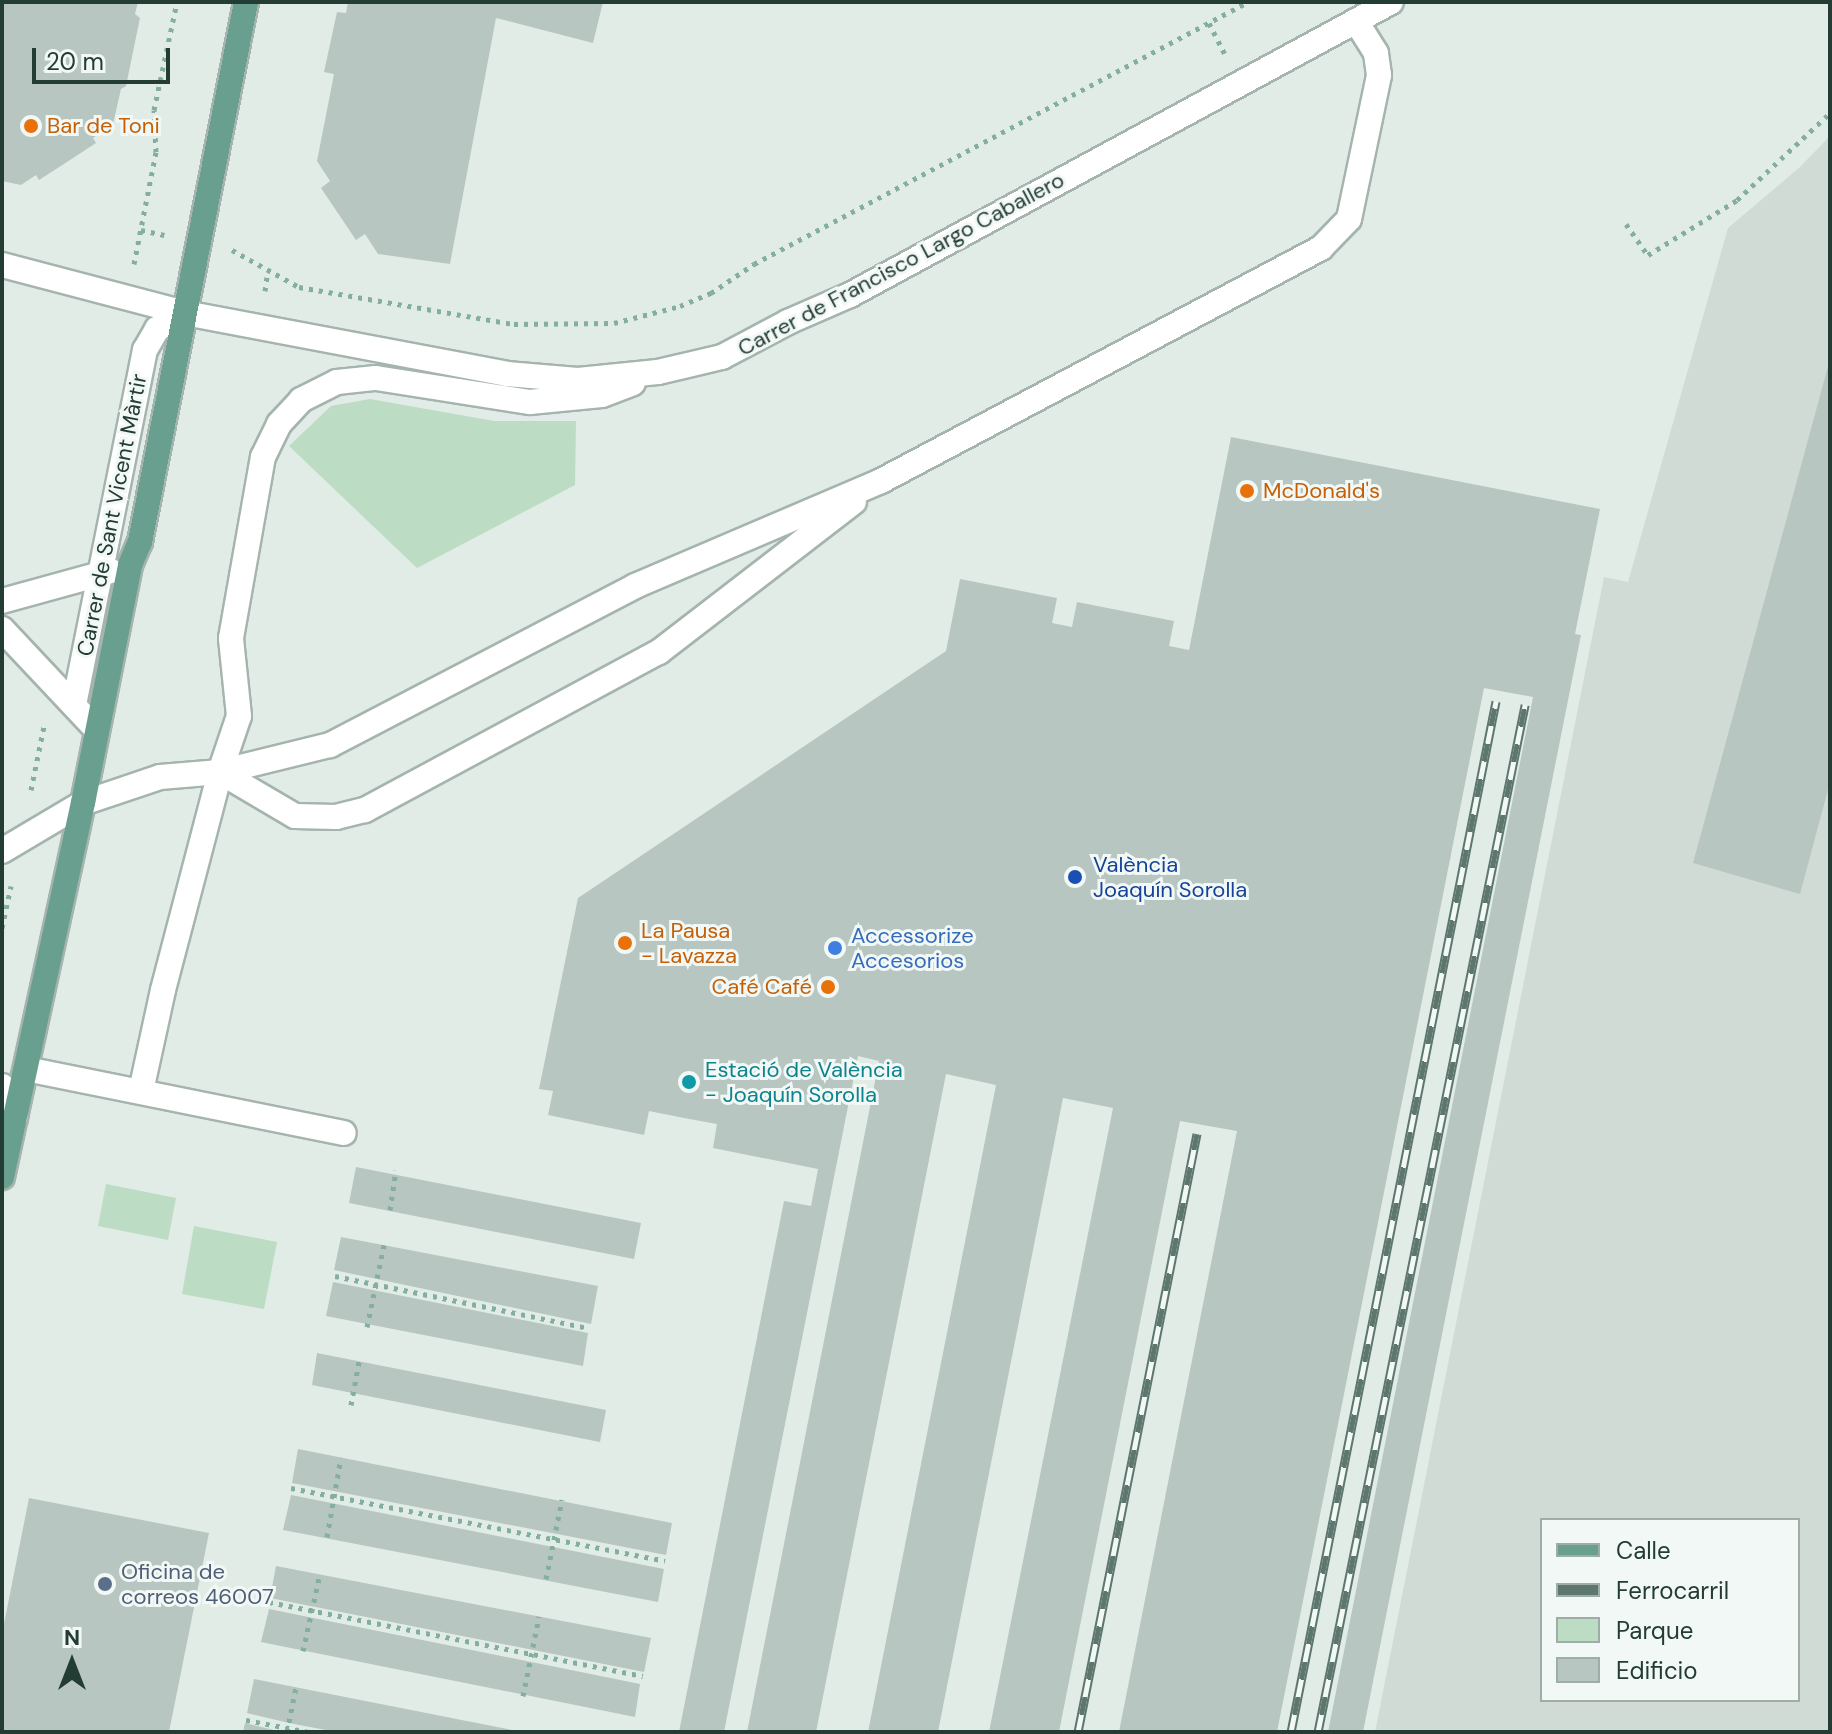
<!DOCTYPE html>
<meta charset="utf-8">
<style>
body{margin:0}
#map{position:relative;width:1832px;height:1734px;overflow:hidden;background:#e2ece7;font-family:"DM Sans",sans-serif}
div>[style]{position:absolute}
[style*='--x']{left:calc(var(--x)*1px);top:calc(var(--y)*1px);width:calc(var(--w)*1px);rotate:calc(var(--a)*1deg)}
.built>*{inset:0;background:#d0dbd6}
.green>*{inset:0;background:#bcdcc3}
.building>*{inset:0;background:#b7c6c0}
.path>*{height:5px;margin-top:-2.5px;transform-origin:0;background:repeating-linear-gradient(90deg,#84ae9f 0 4px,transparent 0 10px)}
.roads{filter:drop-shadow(2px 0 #a5b4ae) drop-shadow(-2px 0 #a5b4ae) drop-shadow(0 2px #a5b4ae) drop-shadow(0 -2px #a5b4ae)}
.minor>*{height:24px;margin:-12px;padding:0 12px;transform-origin:12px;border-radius:12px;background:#fff}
.major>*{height:24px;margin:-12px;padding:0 12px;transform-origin:12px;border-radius:12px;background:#689f8f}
.rail>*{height:9px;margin-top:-4.5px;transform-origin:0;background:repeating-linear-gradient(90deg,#f2f8f5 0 18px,#5d776f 0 36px);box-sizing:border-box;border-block:2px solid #5d776f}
.dots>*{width:22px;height:22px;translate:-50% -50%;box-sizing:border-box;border:4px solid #f2f8f5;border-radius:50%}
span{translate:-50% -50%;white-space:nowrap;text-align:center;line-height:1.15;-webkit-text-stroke:6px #f2f8f5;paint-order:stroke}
.food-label{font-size:22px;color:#c56008}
.left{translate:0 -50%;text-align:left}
.right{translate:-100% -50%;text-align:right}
.street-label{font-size:22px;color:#233c34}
.transit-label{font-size:22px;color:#164399}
.shop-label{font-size:22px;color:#366cbe}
.culture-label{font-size:22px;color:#0d838f}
.service-label{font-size:22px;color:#4e5e75}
.frame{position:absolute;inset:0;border:4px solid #233c34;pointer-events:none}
.legend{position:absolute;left:1540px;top:1518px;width:260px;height:184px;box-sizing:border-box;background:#f2f8f5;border:2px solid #9fada8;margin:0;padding:10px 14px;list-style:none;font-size:24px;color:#233c34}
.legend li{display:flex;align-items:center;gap:16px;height:40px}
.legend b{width:40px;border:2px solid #9fada8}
.north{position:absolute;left:32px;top:1622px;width:80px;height:80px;-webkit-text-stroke:6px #f2f8f5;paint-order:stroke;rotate:0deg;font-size:22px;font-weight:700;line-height:32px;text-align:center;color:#233c34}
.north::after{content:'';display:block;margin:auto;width:28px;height:36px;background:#233c34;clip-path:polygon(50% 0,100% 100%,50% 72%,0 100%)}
.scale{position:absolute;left:32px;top:48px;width:138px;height:36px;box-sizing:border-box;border:4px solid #233c34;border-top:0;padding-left:10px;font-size:24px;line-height:28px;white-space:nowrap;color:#233c34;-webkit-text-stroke:6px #f2f8f5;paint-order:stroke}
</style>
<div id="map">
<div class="built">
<i style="clip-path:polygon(evenodd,1830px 136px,1830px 1732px,1375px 1732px,1604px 577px,1628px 582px,1728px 228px,1800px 167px,1830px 136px,1542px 1520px,1798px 1520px,1798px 1700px,1542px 1700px,1542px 1520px)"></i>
</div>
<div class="green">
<i style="clip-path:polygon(370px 399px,494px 421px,576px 421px,575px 485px,417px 568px,289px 446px,331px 406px)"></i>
<i style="clip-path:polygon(106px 1184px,176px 1198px,168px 1240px,98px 1226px)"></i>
<i style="clip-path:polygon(194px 1226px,277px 1242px,264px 1309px,182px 1294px)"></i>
</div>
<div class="building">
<i style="clip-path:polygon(2px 2px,138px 2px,135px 14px,140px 18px,126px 86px,121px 89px,113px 124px,93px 138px,96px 143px,67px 162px,39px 180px,36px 175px,21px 185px,2px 181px)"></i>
<i style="clip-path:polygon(348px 2px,603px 2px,593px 43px,496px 18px,450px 264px,378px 254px,365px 234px,356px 240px,321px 188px,330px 181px,317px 161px,334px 74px,324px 72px,337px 12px,346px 13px)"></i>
<i style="clip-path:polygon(1830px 359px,1830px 782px,1800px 894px,1693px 863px)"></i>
<i style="clip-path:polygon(1231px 437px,1600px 509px,1575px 634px,1581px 635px,1363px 1732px,1328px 1732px,1533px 697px,1484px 688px,1277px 1732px,1119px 1732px,1237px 1131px,1180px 1121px,1059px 1732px,989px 1732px,1113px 1108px,1063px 1098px,938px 1732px,868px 1732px,996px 1085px,946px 1074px,816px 1732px,747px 1732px,879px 1061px,858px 1056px,724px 1732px,679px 1732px,784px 1201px,811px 1206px,818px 1169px,713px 1148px,717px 1124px,684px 1118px,649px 1111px,644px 1135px,548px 1115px,553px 1091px,539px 1089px,578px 898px,946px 651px,960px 579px,1057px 598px,1052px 623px,1072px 627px,1077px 602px,1174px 621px,1169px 646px,1189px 650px)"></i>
<i style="clip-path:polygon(356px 1167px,641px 1223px,634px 1259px,349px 1203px)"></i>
<i style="clip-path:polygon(341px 1237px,598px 1286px,591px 1324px,334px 1270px)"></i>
<i style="clip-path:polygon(333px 1282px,588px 1333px,583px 1366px,326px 1316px)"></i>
<i style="clip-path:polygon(317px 1353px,606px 1410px,600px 1442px,312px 1385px)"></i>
<i style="clip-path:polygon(298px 1449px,672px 1523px,666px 1555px,292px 1483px)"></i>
<i style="clip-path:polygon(291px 1495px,664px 1569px,658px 1602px,283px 1530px)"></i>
<i style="clip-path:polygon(29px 1498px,209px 1533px,169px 1732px,2px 1732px,2px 1634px)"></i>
<i style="clip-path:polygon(276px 1566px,651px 1638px,644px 1672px,270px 1598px)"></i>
<i style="clip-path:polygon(269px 1609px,640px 1684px,635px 1717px,261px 1642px)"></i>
<i style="clip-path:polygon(254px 1679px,517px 1731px,517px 1732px,336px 1732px,289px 1723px,247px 1713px)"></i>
<i style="clip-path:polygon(245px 1723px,278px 1731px,278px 1732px,243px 1732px)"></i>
</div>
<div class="path">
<i style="--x:1209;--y:23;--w:35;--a:63"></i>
<i style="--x:1626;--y:224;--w:38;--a:55"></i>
<i style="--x:1648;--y:255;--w:105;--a:-31.7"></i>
<i style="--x:1737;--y:200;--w:127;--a:-43.1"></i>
<i style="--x:141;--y:230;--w:24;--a:12"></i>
<i style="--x:232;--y:250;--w:77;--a:28.9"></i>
<i style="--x:299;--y:287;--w:218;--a:9.8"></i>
<i style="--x:514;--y:324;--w:100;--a:-0.6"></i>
<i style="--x:614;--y:323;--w:68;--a:-14.4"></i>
<i style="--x:680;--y:306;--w:34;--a:-23"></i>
<i style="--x:711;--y:293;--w:52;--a:-34"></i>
<i style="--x:754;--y:264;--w:559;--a:-27.94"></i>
<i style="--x:134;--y:264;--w:114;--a:-78.9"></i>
<i style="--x:156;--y:152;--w:42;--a:-92.7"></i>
<i style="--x:154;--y:110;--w:110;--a:-78"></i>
<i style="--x:265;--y:291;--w:14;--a:-82"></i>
<i style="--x:31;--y:790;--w:65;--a:-78.5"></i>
<i style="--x:2;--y:928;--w:43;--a:-77.9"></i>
<i style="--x:390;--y:1210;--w:40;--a:-81.5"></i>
<i style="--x:335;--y:1276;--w:259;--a:11.6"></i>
<i style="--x:367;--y:1327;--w:84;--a:-78.3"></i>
<i style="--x:351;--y:1405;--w:44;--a:-79.5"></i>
<i style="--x:291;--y:1488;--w:381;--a:11"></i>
<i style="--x:327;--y:1537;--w:80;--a:-80"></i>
<i style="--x:546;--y:1579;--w:81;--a:-78.6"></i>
<i style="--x:269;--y:1602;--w:381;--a:11.2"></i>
<i style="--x:303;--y:1651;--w:79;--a:-77.6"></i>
<i style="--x:523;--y:1696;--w:81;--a:-78.6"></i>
<i style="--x:246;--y:1720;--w:64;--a:10.8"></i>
<i style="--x:287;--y:1732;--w:46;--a:-78.7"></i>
<i style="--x:516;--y:1732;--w:2;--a:-90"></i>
</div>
<div class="roads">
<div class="minor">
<i style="--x:2;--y:265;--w:189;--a:14.7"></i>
<i style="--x:185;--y:313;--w:328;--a:10.7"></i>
<i style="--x:507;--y:374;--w:71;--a:4.8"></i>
<i style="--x:578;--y:380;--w:80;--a:-5.7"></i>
<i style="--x:658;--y:372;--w:66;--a:-13.2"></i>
<i style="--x:722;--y:357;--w:75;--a:-27.9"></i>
<i style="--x:788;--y:322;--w:68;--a:-23.5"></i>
<i style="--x:850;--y:295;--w:615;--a:-28.44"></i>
<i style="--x:2;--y:601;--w:113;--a:-15.4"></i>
<i style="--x:2;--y:629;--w:136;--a:46.8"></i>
<i style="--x:74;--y:705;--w:362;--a:-78.7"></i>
<i style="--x:145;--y:350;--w:24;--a:-60"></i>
<i style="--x:157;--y:329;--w:32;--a:-30"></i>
<i style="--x:220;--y:772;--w:87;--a:30.4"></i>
<i style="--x:295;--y:816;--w:41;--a:1.4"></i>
<i style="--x:336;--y:817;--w:30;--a:-14"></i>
<i style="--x:365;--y:810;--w:334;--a:-28.3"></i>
<i style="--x:659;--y:652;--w:246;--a:-37.6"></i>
<i style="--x:2;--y:851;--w:94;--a:-30.7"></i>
<i style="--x:83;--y:803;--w:81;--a:-18.7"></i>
<i style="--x:160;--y:777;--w:60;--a:-4.8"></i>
<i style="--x:220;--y:772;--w:113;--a:-13.8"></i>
<i style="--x:330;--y:745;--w:344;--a:-27.5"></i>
<i style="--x:635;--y:586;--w:267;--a:-23.1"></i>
<i style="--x:881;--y:481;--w:498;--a:-27.9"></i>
<i style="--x:1321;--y:248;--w:40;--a:-46"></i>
<i style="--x:1349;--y:219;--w:147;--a:-78.2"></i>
<i style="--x:1379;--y:75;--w:22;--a:-98"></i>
<i style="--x:1376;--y:53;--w:38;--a:-122"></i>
<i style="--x:26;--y:1069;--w:324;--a:11.4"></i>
<i style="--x:2;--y:1086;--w:34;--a:67"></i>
<i style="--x:141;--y:1091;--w:103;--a:-77.7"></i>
<i style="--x:163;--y:990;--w:225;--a:-75.3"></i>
<i style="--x:220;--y:772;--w:59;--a:-71.3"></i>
<i style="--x:239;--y:716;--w:78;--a:-95.9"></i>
<i style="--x:231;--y:638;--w:184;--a:-80"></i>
<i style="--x:263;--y:457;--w:37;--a:-64"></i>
<i style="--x:279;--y:424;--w:33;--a:-47"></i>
<i style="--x:301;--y:400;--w:40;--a:-26.6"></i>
<i style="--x:337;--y:382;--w:39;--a:-6"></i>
<i style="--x:376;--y:378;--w:156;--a:8.9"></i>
<i style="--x:530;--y:402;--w:72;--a:-5.6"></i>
<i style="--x:602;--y:395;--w:33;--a:-21"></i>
</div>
<div class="major">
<i style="--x:2;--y:1177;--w:383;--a:-77.8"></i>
<i style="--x:83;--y:803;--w:243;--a:-78.8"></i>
<i style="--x:130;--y:565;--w:25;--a:-67"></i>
<i style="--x:140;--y:542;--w:550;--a:-78.89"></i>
</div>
</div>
<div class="rail">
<i style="--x:1078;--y:1732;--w:610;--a:-78.75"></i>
<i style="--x:1291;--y:1732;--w:1051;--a:-78.75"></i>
<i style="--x:1318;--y:1732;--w:1048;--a:-78.6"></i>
</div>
<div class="dots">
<i style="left:31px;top:126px;background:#e8710a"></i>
<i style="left:1247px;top:491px;background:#e8710a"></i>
<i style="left:1075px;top:877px;background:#1a4fb4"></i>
<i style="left:625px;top:943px;background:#e8710a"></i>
<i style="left:835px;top:948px;background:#3f7fe0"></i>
<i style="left:828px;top:987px;background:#e8710a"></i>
<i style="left:689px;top:1082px;background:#0f9aa8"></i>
<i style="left:105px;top:1584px;background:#5c6f8a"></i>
</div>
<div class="food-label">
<span class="left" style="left:47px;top:126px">Bar de Toni</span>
<span class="left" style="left:1263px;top:491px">McDonald's</span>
<span class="left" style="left:641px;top:943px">La Pausa<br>- Lavazza</span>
<span class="right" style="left:812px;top:987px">Café Café</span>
</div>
<div class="street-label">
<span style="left:901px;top:264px;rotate:-28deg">Carrer de Francisco Largo Caballero</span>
<span style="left:112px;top:515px;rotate:-79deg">Carrer de Sant Vicent Màrtir</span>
</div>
<div class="transit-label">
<span class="left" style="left:1093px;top:877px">València<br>Joaquín Sorolla</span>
</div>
<div class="shop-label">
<span class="left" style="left:851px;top:948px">Accessorize<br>Accesorios</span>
</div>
<div class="culture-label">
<span class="left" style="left:705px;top:1082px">Estació de València<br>- Joaquín Sorolla</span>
</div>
<div class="service-label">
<span class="left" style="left:121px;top:1584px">Oficina de<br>correos 46007</span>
</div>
<div class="frame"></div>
<ul class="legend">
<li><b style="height:10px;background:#689f8f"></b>Calle</li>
<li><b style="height:10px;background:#5d776f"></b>Ferrocarril</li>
<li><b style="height:22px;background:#bcdcc3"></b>Parque</li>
<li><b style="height:22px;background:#b7c6c0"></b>Edificio</li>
</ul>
<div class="north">N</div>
<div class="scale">20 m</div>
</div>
